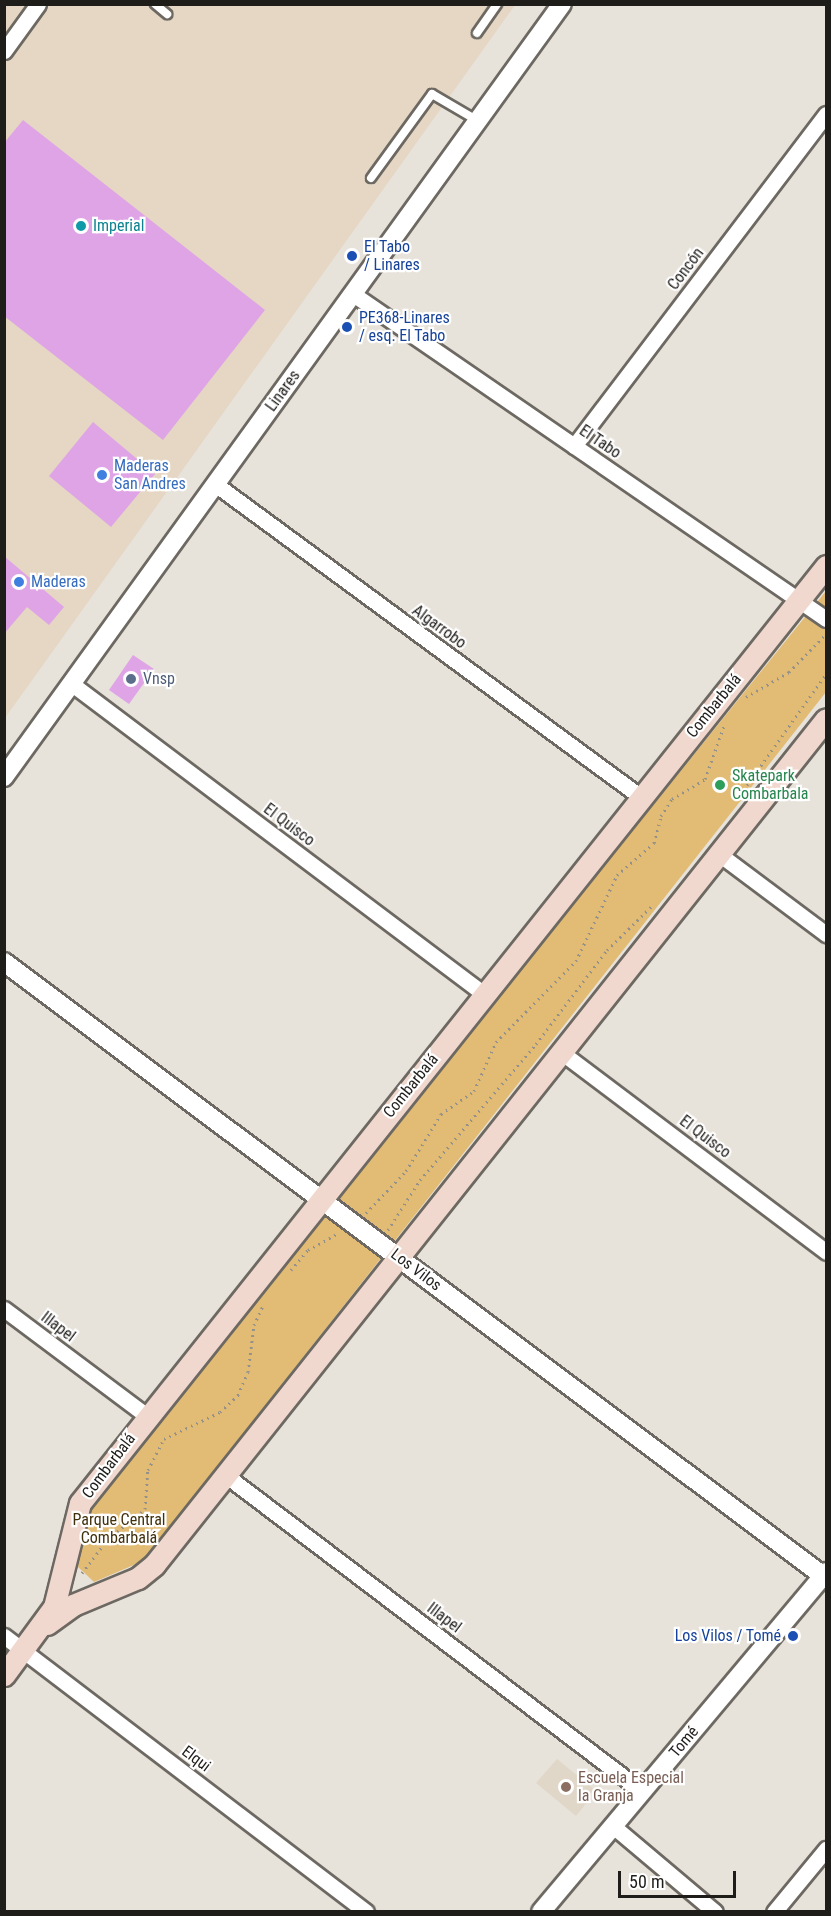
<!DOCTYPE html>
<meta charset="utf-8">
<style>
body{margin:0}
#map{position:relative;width:831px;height:1916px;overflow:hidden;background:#e7e2da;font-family:"Roboto Condensed",sans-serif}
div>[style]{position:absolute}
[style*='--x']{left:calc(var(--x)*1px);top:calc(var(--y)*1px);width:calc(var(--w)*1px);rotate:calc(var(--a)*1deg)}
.built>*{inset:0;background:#e0d7c8}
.industrial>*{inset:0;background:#e5d7c4}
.green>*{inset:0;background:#e2bc74}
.building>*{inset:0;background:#dfa4e6}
.path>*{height:3px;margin-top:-1.5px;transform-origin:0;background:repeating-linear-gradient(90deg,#94908a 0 1.5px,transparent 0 6px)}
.roads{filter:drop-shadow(2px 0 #6d6962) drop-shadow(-2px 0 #6d6962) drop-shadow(0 2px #6d6962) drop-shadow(0 -2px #6d6962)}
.service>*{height:8px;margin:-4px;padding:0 4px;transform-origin:4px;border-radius:4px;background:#fff}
.minor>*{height:15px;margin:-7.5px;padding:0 7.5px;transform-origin:7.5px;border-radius:7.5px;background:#fff}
.tertiary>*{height:18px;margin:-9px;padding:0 9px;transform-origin:9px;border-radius:9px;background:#fff}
.secondary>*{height:21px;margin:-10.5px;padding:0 10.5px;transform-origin:10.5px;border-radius:10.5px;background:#f0d8cf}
.dots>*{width:16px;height:16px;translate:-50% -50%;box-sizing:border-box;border:3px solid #fff;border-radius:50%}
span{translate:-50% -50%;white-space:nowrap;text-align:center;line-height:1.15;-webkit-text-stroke:4.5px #fff;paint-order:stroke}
.culture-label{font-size:16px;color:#0d838f}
.left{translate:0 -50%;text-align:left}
.transit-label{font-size:16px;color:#164399}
.right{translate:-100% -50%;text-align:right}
.street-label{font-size:16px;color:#1f1d1a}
.shop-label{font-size:16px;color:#366cbe}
.service-label{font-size:16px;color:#4e5e75}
.leisure-label{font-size:16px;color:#27864d}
.park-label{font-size:16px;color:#41300c}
.education-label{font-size:16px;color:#785e54}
.frame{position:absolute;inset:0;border:6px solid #1f1d1a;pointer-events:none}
.scale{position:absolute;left:618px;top:1871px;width:118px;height:27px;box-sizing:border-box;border:3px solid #1f1d1a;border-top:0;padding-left:8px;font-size:18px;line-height:21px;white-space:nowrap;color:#1f1d1a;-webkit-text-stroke:4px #fff;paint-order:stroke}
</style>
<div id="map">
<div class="built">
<i style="clip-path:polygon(557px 1759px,596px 1791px,576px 1816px,536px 1783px)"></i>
</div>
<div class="industrial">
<i style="clip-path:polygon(5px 5px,515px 5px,5px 718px)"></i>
</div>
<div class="green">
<i style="clip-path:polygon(826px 591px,826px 692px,143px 1561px,94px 1582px,75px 1564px,81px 1513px)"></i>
</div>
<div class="building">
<i style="clip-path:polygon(23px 120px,265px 310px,163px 440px,4px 316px,4px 143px)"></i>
<i style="clip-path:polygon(93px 422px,155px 474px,111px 527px,49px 476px)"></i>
<i style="clip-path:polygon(4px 556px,64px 607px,49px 625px,27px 607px,4px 634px)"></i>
<i style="clip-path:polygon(133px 655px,154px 669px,129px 704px,109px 690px)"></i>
</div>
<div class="path">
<i style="--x:746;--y:697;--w:50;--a:-30.2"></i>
<i style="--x:789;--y:672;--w:53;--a:-45.8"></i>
<i style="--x:740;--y:795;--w:148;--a:-54.6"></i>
<i style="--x:366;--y:1213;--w:58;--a:-46.4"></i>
<i style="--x:406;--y:1171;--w:67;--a:-58.4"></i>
<i style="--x:441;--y:1114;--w:40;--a:-34.9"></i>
<i style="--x:474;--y:1091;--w:54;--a:-65.8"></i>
<i style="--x:496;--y:1042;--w:114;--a:-45.4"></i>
<i style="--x:576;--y:961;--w:95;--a:-64.5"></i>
<i style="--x:617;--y:875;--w:49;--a:-40.9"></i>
<i style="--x:654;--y:843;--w:28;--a:-75"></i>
<i style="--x:661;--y:816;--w:20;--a:-57"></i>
<i style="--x:672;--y:799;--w:39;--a:-31"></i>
<i style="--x:705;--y:779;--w:56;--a:-70.3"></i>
<i style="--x:388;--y:1230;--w:59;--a:-57.4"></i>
<i style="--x:420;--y:1180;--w:179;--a:-49.5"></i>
<i style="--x:536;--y:1044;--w:118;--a:-52.9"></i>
<i style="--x:607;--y:950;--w:63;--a:-44.4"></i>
<i style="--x:291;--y:1270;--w:26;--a:-50"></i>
<i style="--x:308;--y:1250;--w:35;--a:-29"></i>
<i style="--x:82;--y:1573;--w:43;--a:-52.6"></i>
<i style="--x:108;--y:1539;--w:48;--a:-39"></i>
<i style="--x:145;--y:1509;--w:39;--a:-86"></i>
<i style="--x:148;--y:1470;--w:35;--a:-63"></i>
<i style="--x:164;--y:1439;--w:62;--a:-25.7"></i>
<i style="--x:220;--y:1412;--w:25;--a:-43"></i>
<i style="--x:238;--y:1395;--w:25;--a:-67"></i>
<i style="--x:248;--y:1372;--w:47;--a:-82.7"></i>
<i style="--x:254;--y:1325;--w:23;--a:-65"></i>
</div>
<div class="roads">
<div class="service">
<i style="--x:155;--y:4;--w:16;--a:40"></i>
<i style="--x:477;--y:33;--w:35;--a:-55"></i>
<i style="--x:371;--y:178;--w:104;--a:-54"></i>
<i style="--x:432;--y:94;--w:53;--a:30.4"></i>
</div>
<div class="minor">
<i style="--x:4;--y:51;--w:58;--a:-54.1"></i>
<i style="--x:353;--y:294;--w:574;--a:34.49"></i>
<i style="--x:574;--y:446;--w:417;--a:-52.8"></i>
<i style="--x:215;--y:484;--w:529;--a:36.31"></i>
<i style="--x:72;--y:684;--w:516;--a:36.96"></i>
<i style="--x:719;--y:854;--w:134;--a:36.8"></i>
<i style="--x:561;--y:1052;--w:332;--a:37"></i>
<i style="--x:4;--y:1309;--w:179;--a:36.8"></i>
<i style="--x:224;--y:1474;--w:525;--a:37.18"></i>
<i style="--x:4;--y:1636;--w:455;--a:37.3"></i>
<i style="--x:613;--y:1826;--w:133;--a:40.1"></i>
<i style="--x:774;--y:1912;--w:82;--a:-50.5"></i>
</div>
<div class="tertiary">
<i style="--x:4;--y:777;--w:953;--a:-54.18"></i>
<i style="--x:4;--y:962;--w:1027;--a:36.85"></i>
<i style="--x:541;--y:1912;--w:444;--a:-50"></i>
</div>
<div class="secondary">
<i style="--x:47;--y:1624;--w:32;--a:-36"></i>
<i style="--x:73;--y:1605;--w:70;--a:-22.6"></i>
<i style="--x:138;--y:1578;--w:21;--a:-39"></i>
<i style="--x:154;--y:1565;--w:1080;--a:-51.54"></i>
<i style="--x:4;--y:1675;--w:84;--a:-53.7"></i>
<i style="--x:54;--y:1607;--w:107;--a:-76"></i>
<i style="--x:80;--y:1503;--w:1198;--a:-51.47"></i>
</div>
</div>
<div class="dots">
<i style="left:81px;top:226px;background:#0f9aa8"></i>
<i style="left:352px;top:256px;background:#1a4fb4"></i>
<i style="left:347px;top:327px;background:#1a4fb4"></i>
<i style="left:102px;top:475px;background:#3f7fe0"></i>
<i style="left:19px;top:582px;background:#3f7fe0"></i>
<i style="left:131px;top:679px;background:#5c6f8a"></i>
<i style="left:720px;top:785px;background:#2e9e5b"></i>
<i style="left:793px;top:1636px;background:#1a4fb4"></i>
<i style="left:566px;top:1787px;background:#8d6e63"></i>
</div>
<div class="culture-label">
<span class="left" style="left:93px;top:226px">Imperial</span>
</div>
<div class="transit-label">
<span class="left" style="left:364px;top:256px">El Tabo<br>/ Linares</span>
<span class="left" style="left:359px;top:327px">PE368-Linares<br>/ esq. El Tabo</span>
<span class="right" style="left:781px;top:1636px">Los Vilos / Tomé</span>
</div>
<div class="street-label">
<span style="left:686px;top:269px;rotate:-53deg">Concón</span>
<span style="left:283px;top:391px;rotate:-54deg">Linares</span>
<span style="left:600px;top:442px;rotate:34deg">El Tabo</span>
<span style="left:439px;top:627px;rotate:36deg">Algarrobo</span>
<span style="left:714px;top:706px;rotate:-51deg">Combarbalá</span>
<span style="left:289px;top:825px;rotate:37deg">El Quisco</span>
<span style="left:411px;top:1086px;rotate:-51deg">Combarbalá</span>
<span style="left:705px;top:1137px;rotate:37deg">El Quisco</span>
<span style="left:416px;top:1270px;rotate:37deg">Los Vilos</span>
<span style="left:58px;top:1327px;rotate:37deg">Illapel</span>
<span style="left:109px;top:1466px;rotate:-53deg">Combarbalá</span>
<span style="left:444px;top:1618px;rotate:37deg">Illapel</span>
<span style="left:684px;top:1742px;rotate:-50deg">Tomé</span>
<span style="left:196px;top:1759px;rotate:37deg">Elqui</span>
</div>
<div class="shop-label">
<span class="left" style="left:114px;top:475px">Maderas<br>San Andres</span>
<span class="left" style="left:31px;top:582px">Maderas</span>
</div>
<div class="service-label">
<span class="left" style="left:143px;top:679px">Vnsp</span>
</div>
<div class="leisure-label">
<span class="left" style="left:732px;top:785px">Skatepark<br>Combarbala</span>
</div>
<div class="park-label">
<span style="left:119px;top:1529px">Parque Central<br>Combarbalá</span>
</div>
<div class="education-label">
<span class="left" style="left:578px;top:1787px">Escuela Especial<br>la Granja</span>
</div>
<div class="frame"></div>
<div class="scale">50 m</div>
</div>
